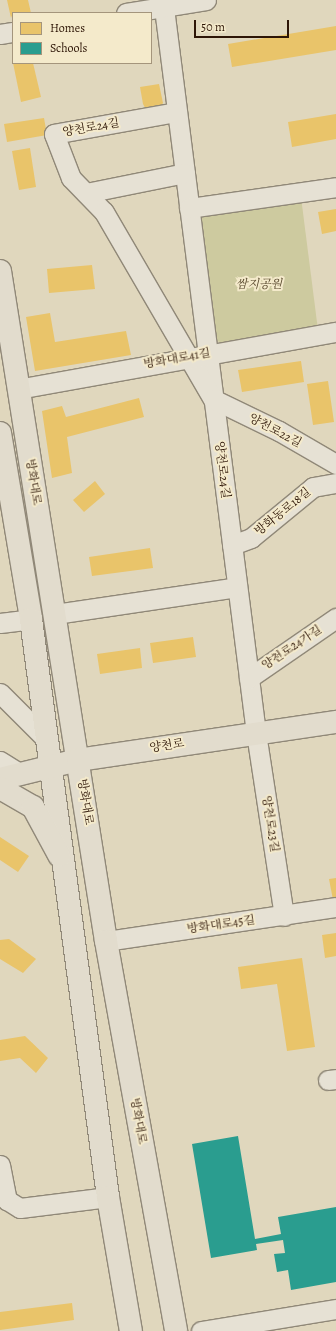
<!DOCTYPE html>
<meta charset="utf-8">
<style>
body{margin:0}
#map{position:relative;width:336px;height:1331px;overflow:hidden;background:#e0d7bd;font-family:Alegreya,"Noto Serif KR",serif}
div>[style]{position:absolute}
[style*='--x']{left:calc(var(--x)*1px);top:calc(var(--y)*1px);width:calc(var(--w)*1px);rotate:calc(var(--a)*1deg)}
.green>*{inset:0;background:#cdca9f}
.homes>*{inset:0;background:#e9c46a}
.schools>*{inset:0;background:#2a9d8f}
.roads{filter:drop-shadow(1px 0 #908878) drop-shadow(-1px 0 #908878) drop-shadow(0 1px #908878) drop-shadow(0 -1px #908878)}
.minor>*{height:19px;margin:-9.5px;padding:0 9.5px;transform-origin:9.5px;border-radius:9.5px;background:#e6e1d4}
.major>*{height:22px;margin:-11px;padding:0 11px;transform-origin:11px;border-radius:11px;background:#e2dccd}
span{translate:-50% -50%;white-space:nowrap;text-align:center;line-height:1.15;-webkit-text-stroke:4px #f4eacb;paint-order:stroke}
.street-label{font-size:12px;color:#2d1506}
.park-label{font-size:12px;color:#58482d;font-style:italic}
.legend{position:absolute;left:12px;top:12px;width:140px;height:52px;box-sizing:border-box;background:#f4eacb;border:1px solid #a4957c;margin:0;padding:5px 7px;list-style:none;font-size:12px;color:#2d1506}
.legend li{display:flex;align-items:center;gap:8px;height:20px}
.legend b{width:20px;border:1px solid #a4957c}
.scale{position:absolute;left:194px;top:20px;width:95px;height:18px;box-sizing:border-box;border:2px solid #2d1506;border-top:0;padding-left:5px;font-size:12px;line-height:14px;white-space:nowrap;color:#2d1506;-webkit-text-stroke:3px #f4eacb;paint-order:stroke}
</style>
<div id="map">
<div class="green">
<i style="clip-path:polygon(301px 197px,318px 330px,226px 346px,211px 337px,198px 223px,210px 208px)"></i>
</div>
<div class="homes">
<i style="clip-path:polygon(7px 0,28px 0,31px 13px,13px 13px,11px 18px)"></i>
<i style="clip-path:polygon(336px 26px,336px 50px,232px 67px,228px 44px)"></i>
<i style="clip-path:polygon(13px 63px,33px 63px,41px 97px,21px 102px)"></i>
<i style="clip-path:polygon(159px 84px,163px 103px,160px 107px,147px 111px,143px 104px,140px 87px)"></i>
<i style="clip-path:polygon(336px 114px,336px 139px,292px 147px,288px 122px)"></i>
<i style="clip-path:polygon(44px 118px,47px 135px,7px 142px,4px 124px)"></i>
<i style="clip-path:polygon(30px 148px,36px 187px,19px 190px,12px 151px)"></i>
<i style="clip-path:polygon(336px 209px,336px 231px,322px 234px,318px 212px)"></i>
<i style="clip-path:polygon(92px 265px,95px 289px,49px 293px,47px 269px)"></i>
<i style="clip-path:polygon(50px 313px,55px 342px,126px 331px,131px 355px,35px 371px,26px 317px)"></i>
<i style="clip-path:polygon(301px 361px,304px 382px,242px 392px,238px 370px)"></i>
<i style="clip-path:polygon(328px 381px,334px 422px,313px 425px,307px 384px)"></i>
<i style="clip-path:polygon(139px 398px,144px 417px,67px 437px,72px 473px,52px 478px,42px 411px,62px 406px,66px 417px)"></i>
<i style="clip-path:polygon(95px 481px,105px 494px,84px 512px,73px 500px)"></i>
<i style="clip-path:polygon(150px 548px,153px 568px,92px 576px,89px 557px)"></i>
<i style="clip-path:polygon(193px 637px,196px 657px,153px 663px,150px 643px)"></i>
<i style="clip-path:polygon(140px 648px,142px 668px,100px 674px,97px 654px)"></i>
<i style="clip-path:polygon(0 837px,29px 856px,18px 872px,0 860px)"></i>
<i style="clip-path:polygon(336px 878px,336px 900px,333px 900px,329px 879px)"></i>
<i style="clip-path:polygon(336px 933px,336px 956px,325px 958px,322px 935px)"></i>
<i style="clip-path:polygon(9px 939px,36px 959px,23px 973px,0 959px,0 940px)"></i>
<i style="clip-path:polygon(302px 958px,315px 1047px,287px 1051px,277px 984px,241px 989px,238px 967px)"></i>
<i style="clip-path:polygon(25px 1036px,48px 1058px,36px 1073px,20px 1058px,0 1061px,0 1040px)"></i>
<i style="clip-path:polygon(72px 1303px,74px 1320px,0 1330px,0 1312px)"></i>
</div>
<div class="schools">
<i style="clip-path:polygon(238px 1136px,255px 1239px,281px 1234px,278px 1217px,336px 1207px,336px 1282px,291px 1290px,288px 1270px,277px 1272px,274px 1254px,285px 1253px,283px 1240px,256px 1244px,257px 1250px,211px 1258px,192px 1144px)"></i>
</div>
<div class="roads">
<div class="minor">
<i style="--x:163;--y:0;--w:739;--a:82.77"></i>
<i style="--x:256;--y:733;--w:185;--a:81.3"></i>
<i style="--x:126;--y:13;--w:81;--a:-9.2"></i>
<i style="--x:0;--y:34;--w:13;--a:-9"></i>
<i style="--x:176;--y:112;--w:124;--a:169.8"></i>
<i style="--x:54;--y:134;--w:47;--a:68.9"></i>
<i style="--x:71;--y:178;--w:47;--a:45.9"></i>
<i style="--x:104;--y:212;--w:216;--a:59.8"></i>
<i style="--x:213;--y:399;--w:73;--a:25.9"></i>
<i style="--x:279;--y:431;--w:66;--a:30.1"></i>
<i style="--x:86;--y:193;--w:101;--a:-11.4"></i>
<i style="--x:189;--y:208;--w:148;--a:-8.1"></i>
<i style="--x:18;--y:389;--w:323;--a:-10.2"></i>
<i style="--x:232;--y:545;--w:20;--a:-20"></i>
<i style="--x:251;--y:538;--w:80;--a:-39.4"></i>
<i style="--x:313;--y:487;--w:23;--a:-10"></i>
<i style="--x:55;--y:614;--w:184;--a:-8.4"></i>
<i style="--x:0;--y:623;--w:31;--a:-7"></i>
<i style="--x:249;--y:678;--w:106;--a:-34.6"></i>
<i style="--x:0;--y:693;--w:68;--a:45"></i>
<i style="--x:0;--y:761;--w:25;--a:32"></i>
<i style="--x:106;--y:941;--w:232;--a:-8.4"></i>
<i style="--x:328;--y:1080;--w:8;--a:-7"></i>
<i style="--x:0;--y:1165;--w:36;--a:79"></i>
<i style="--x:7;--y:1200;--w:15;--a:32"></i>
<i style="--x:20;--y:1208;--w:89;--a:-7.1"></i>
<i style="--x:201;--y:1331;--w:137;--a:-9.3"></i>
</div>
<div class="major">
<i style="--x:0;--y:271;--w:678;--a:81.01"></i>
<i style="--x:106;--y:941;--w:396;--a:79.8"></i>
<i style="--x:0;--y:433;--w:189;--a:80.5"></i>
<i style="--x:31;--y:619;--w:583;--a:82.41"></i>
<i style="--x:108;--y:1197;--w:136;--a:80.3"></i>
<i style="--x:0;--y:779;--w:80;--a:-13.7"></i>
<i style="--x:78;--y:760;--w:261;--a:-8.4"></i>
<i style="--x:0;--y:788;--w:38;--a:30"></i>
<i style="--x:33;--y:807;--w:55;--a:61.6"></i>
</div>
</div>
<div class="street-label">
<span style="left:91px;top:128px;rotate:-10deg">양천로24길</span>
<span style="left:177px;top:359px;rotate:-10deg">방화대로41길</span>
<span style="left:275px;top:431px;rotate:28deg">양천로22길</span>
<span style="left:222px;top:470px;rotate:83deg">양천로24길</span>
<span style="left:33px;top:482px;rotate:81deg">방화대로</span>
<span style="left:283px;top:512px;rotate:-39deg">방화동로18길</span>
<span style="left:292px;top:648px;rotate:-34deg">양천로24가길</span>
<span style="left:167px;top:746px;rotate:-9deg">양천로</span>
<span style="left:85px;top:802px;rotate:81deg">방화대로</span>
<span style="left:270px;top:824px;rotate:81deg">양천로23길</span>
<span style="left:221px;top:925px;rotate:-8deg">방화대로45길</span>
<span style="left:138px;top:1121px;rotate:80deg">방화대로</span>
</div>
<div class="park-label">
<span style="left:259px;top:285px">쌈지공원</span>
</div>
<ul class="legend">
<li><b style="height:11px;background:#e9c46a"></b>Homes</li>
<li><b style="height:11px;background:#2a9d8f"></b>Schools</li>
</ul>
<div class="scale">50 m</div>
</div>
